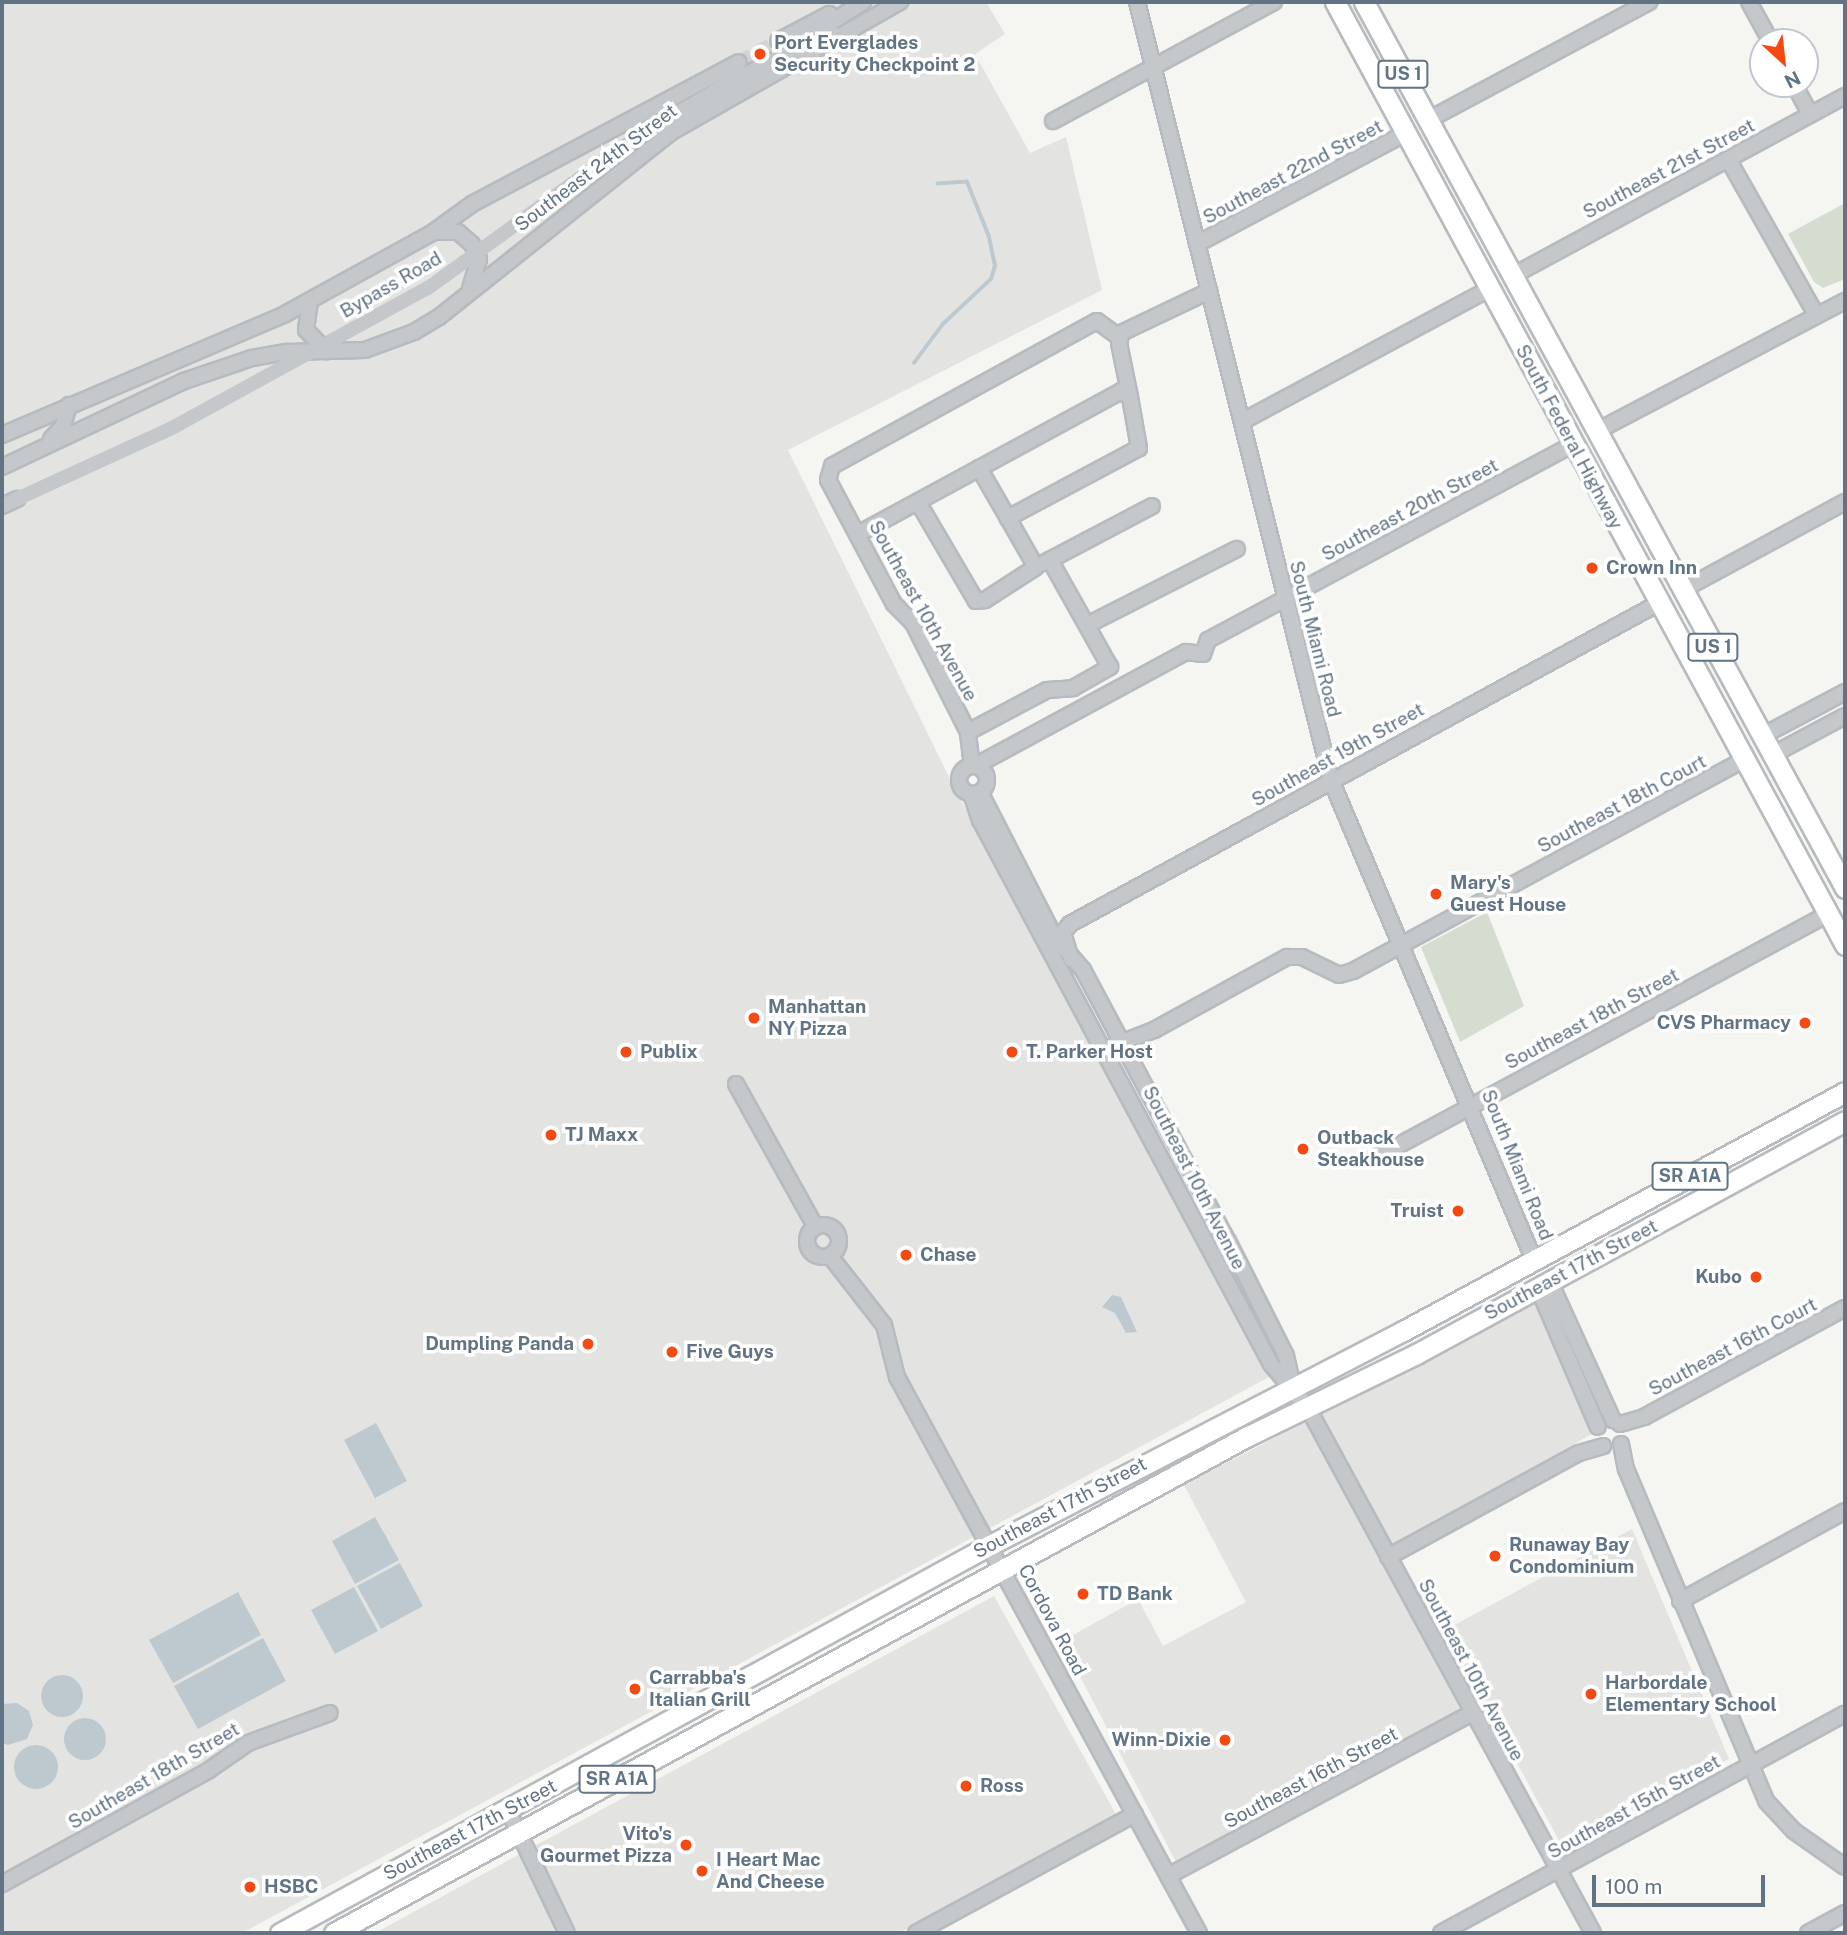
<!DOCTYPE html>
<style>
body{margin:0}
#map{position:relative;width:1847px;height:1935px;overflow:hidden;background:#f5f5f1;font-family:"Public Sans",sans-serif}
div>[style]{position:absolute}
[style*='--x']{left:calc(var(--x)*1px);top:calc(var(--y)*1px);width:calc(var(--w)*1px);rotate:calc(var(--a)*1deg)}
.built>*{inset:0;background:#e3e4e2}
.green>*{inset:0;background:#d5ddd1}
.water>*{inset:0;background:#bec9cf}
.round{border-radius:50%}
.stream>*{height:3.5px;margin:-1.75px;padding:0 1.75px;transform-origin:1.75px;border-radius:1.75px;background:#bec9cf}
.minor-tunnel>*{height:14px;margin-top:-7px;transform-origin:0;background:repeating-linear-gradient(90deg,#d0d5d6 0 14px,transparent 0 21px)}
.roads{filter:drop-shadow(2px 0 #b7bbbf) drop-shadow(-2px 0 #b7bbbf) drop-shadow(0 2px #b7bbbf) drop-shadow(0 -2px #b7bbbf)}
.minor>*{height:14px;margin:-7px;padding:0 7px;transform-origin:7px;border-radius:7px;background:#c4c8cb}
.minor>.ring{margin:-7px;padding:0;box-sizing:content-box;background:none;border:14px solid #c4c8cb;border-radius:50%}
.major>*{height:19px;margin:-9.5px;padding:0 9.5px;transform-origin:9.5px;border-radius:9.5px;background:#fff}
.minor-bridge>*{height:14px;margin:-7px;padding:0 7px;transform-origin:7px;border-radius:7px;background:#c4c8cb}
.dots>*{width:19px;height:19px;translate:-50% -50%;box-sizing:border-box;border:4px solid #fff;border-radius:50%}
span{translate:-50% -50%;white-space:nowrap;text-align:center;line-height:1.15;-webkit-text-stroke:7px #fff;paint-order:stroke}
.shield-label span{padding:2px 5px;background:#fff;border:2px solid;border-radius:5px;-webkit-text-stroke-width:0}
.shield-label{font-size:18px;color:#617485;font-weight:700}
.poi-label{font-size:19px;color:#617485;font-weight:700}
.left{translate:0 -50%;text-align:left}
.right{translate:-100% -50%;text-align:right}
.street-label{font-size:19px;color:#617485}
.frame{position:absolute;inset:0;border:4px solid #617485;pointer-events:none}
.north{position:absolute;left:1749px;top:28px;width:70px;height:70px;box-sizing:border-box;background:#fff;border:2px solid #c0c7ce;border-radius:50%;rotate:153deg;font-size:19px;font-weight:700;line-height:28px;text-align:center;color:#617485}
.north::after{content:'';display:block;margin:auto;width:24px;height:32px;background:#f44a12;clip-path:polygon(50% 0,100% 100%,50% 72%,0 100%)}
.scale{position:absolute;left:1592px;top:1875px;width:173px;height:32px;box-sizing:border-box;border:4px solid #617485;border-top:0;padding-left:9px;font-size:21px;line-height:24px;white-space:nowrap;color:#617485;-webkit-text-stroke:5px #fff;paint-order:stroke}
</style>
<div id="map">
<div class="built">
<i style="clip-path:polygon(2px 2px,986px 2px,1005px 34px,975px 54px,1030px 153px,1066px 137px,1102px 290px,788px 450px,957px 793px,1269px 1377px,242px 1933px,2px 1933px)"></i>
<i style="clip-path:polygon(1540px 1300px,1599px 1430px,1381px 1553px,1466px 1711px,1176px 1862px,1062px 1641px,1138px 1599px,1163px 1646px,1246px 1602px,1184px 1485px)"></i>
<i style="clip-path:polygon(1632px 1529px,1729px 1759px,1563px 1848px,1445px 1630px)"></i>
<i style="clip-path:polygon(994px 1596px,1117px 1816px,899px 1933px,375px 1933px)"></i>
</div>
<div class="green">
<i style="clip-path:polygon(1845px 203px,1845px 279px,1823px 288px,1814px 282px,1788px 234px)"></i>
<i style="clip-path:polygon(1487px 912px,1524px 1006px,1460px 1042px,1421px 947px)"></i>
</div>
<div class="water">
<i style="clip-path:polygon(1112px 1295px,1121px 1297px,1137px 1332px,1126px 1333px,1115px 1313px,1102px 1307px)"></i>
<i style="clip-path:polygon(376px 1423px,407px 1481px,375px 1498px,344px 1440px)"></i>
<i style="clip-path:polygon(375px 1517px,399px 1560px,355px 1584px,332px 1541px)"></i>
<i style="clip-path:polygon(400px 1563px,423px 1606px,381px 1629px,357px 1586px)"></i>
<i style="clip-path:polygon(354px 1587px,378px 1631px,335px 1654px,311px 1610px)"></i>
<i style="clip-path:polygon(238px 1592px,261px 1635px,173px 1683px,149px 1640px)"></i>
<i style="clip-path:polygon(263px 1638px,286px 1681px,198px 1729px,174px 1686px)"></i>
<i class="round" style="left:41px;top:1675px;width:42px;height:42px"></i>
<i style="clip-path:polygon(17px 1703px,29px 1711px,33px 1725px,27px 1739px,8px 1745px,2px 1743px,2px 1704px)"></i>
<i class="round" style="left:64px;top:1718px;width:42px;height:42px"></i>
<i class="round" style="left:14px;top:1745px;width:44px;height:44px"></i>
</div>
<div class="stream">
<i style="--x:914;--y:363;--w:49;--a:-53.4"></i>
<i style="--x:943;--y:324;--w:66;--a:-43.2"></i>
<i style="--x:991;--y:279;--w:14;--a:-73"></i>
<i style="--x:995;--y:266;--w:30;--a:-102"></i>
<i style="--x:989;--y:237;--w:59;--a:-111.8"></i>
<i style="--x:967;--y:182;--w:29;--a:176"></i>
</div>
<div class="minor-tunnel">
<i style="--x:739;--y:62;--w:44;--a:-28.3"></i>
</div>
<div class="roads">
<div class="minor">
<i style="--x:1137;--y:2;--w:802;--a:76"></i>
<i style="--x:1331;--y:780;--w:521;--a:67.08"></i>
<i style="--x:1749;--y:2;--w:46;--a:61.2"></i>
<i style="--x:818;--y:31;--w:54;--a:-32.8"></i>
<i style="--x:778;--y:41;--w:58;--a:-27.9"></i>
<i style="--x:729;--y:83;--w:114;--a:-27"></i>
<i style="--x:1794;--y:84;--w:34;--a:62"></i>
<i style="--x:1428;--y:120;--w:251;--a:-28.1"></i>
<i style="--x:1053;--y:121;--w:251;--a:-28.3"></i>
<i style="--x:1728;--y:159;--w:180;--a:60.5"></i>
<i style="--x:434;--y:232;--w:24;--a:0"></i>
<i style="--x:458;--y:232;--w:18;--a:41"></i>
<i style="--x:472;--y:244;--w:17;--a:65"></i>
<i style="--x:479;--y:259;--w:31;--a:107"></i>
<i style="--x:1197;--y:244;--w:237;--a:-28"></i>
<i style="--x:1512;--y:276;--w:379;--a:-28.4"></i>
<i style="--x:310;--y:301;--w:29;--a:98"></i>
<i style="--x:306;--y:330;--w:30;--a:46"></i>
<i style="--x:1130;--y:397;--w:55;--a:-101.5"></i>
<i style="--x:1119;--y:343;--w:10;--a:-79"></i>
<i style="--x:1121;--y:333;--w:98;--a:-25.5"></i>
<i style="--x:1243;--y:421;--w:279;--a:-28.2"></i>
<i style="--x:1597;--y:431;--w:280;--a:-27.7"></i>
<i style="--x:2;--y:435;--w:308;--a:-23.1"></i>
<i style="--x:285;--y:314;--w:168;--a:-28.9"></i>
<i style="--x:432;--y:233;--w:49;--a:-35.9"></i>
<i style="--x:472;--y:204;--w:302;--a:-28"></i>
<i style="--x:51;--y:439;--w:18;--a:-47"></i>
<i style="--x:63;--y:426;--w:22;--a:-74"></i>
<i style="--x:2;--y:467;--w:201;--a:-25.3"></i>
<i style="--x:184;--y:381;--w:72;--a:-18.7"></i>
<i style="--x:252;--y:358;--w:36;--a:-10"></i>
<i style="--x:287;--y:352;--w:78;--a:-1.5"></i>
<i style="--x:365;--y:350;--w:52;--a:-20.2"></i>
<i style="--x:414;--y:332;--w:29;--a:-31"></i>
<i style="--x:439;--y:317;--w:295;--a:-38.5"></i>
<i style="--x:670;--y:133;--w:265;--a:-29.7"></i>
<i style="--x:979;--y:468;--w:58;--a:59.9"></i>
<i style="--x:2;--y:506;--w:17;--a:-25"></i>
<i style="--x:858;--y:534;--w:299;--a:-28.5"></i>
<i style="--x:1121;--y:391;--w:11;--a:34"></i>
<i style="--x:1130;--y:397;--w:52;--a:80"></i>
<i style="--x:1139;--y:448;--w:149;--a:151.9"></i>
<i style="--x:1008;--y:518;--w:56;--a:60.3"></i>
<i style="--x:1036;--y:567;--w:61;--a:147.1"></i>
<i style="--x:985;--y:600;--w:9;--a:174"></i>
<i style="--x:976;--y:601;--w:115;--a:-120.4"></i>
<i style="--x:1044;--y:563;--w:122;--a:-27.8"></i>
<i style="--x:1682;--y:590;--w:185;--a:-28.4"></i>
<i style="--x:1087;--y:625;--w:168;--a:-26.9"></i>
<i style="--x:968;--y:732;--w:89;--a:-28"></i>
<i style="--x:1047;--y:690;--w:26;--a:-4"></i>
<i style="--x:1073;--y:688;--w:43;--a:-29.6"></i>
<i style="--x:1110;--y:667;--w:123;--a:-119.3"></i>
<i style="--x:1762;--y:736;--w:94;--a:-27.9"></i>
<i style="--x:1772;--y:755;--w:83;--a:-28.1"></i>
<i class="ring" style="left:959px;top:766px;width:14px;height:14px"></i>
<i style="--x:972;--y:766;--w:34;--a:-97"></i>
<i style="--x:968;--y:732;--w:122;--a:-116.8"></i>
<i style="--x:913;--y:623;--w:27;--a:-135"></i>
<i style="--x:894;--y:604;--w:140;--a:-118"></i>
<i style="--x:828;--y:480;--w:15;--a:-74"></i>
<i style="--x:832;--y:466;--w:302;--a:-28.7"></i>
<i style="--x:1097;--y:321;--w:29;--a:36"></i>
<i style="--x:975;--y:766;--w:240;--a:-28.4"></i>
<i style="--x:1186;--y:652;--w:17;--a:7"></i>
<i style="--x:1203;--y:654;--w:15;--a:-70"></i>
<i style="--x:1208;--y:640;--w:414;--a:-28.2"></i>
<i style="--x:980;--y:792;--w:162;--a:62.8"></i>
<i style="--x:1054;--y:936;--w:45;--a:49.5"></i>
<i style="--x:1083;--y:970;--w:307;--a:61.9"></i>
<i style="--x:1228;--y:1241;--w:129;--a:63.2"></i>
<i style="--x:1286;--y:1356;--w:32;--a:77"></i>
<i style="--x:971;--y:794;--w:28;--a:71"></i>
<i style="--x:980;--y:820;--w:617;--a:61.86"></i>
<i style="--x:1271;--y:1364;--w:57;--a:49.9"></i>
<i style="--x:1308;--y:1408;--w:597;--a:61.5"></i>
<i style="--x:1071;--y:959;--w:27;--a:-107"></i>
<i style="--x:1063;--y:933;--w:11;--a:-52"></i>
<i style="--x:1070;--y:924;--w:671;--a:-28.59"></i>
<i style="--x:1105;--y:1049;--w:53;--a:-21.2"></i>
<i style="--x:1154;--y:1030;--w:152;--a:-28.8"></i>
<i style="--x:1287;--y:957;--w:15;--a:0"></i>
<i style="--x:1302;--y:957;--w:41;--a:25.9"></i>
<i style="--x:1339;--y:975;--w:15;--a:-16"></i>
<i style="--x:1353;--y:971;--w:444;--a:-28.4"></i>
<i style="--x:736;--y:1084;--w:162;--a:60.9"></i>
<i style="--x:1375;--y:1158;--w:515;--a:-28.31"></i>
<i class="ring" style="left:807px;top:1225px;width:18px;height:18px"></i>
<i style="--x:830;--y:1256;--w:88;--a:52"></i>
<i style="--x:884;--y:1325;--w:54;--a:76"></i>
<i style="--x:897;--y:1377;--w:633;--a:61.49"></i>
<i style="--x:1550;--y:1282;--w:152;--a:65.5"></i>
<i style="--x:1538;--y:1288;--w:151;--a:66.7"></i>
<i style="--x:1620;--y:1424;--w:25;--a:-16"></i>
<i style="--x:1644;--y:1417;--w:229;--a:-28.5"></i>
<i style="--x:1621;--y:1444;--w:25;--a:79"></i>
<i style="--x:1626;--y:1469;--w:360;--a:67.1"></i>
<i style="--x:1766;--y:1801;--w:41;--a:47"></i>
<i style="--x:1794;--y:1831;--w:62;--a:35.2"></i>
<i style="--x:1388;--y:1557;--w:217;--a:-28.6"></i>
<i style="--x:1579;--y:1453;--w:25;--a:-16"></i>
<i style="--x:1680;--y:1601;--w:188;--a:-28.6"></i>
<i style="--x:508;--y:1810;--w:136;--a:64.4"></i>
<i style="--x:1168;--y:1876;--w:345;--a:-28.2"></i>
<i style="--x:2;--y:1884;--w:236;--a:-28.8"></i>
<i style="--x:209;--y:1770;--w:47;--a:-34.7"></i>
<i style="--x:248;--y:1743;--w:87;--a:-20.1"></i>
<i style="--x:916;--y:1933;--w:249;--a:-28.5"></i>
<i style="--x:1441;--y:1933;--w:460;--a:-28.5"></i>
<i style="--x:1808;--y:1933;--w:42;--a:-28.4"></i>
</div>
<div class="major">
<i style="--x:1335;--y:2;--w:1072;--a:61.59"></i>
<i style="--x:1364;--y:2;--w:1008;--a:61.5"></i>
<i style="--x:280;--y:1933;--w:809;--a:-28.66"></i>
<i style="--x:990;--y:1545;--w:465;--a:-27.4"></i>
<i style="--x:1403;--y:1331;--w:502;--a:-28.4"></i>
<i style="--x:334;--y:1933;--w:1040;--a:-28.54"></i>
<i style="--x:1248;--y:1436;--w:187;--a:-26"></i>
<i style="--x:1416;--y:1354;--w:488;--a:-28.5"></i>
</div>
</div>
<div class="minor-bridge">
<i style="--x:17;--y:499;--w:168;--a:-24.6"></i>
<i style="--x:170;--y:429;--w:294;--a:-28.7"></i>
<i style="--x:428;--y:288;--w:242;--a:-35.9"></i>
<i style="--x:624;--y:146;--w:122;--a:-31"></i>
</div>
<div class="dots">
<i style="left:760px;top:54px;background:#f44a12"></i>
<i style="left:1592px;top:568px;background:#f44a12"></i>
<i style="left:1436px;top:894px;background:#f44a12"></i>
<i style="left:754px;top:1018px;background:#f44a12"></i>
<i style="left:1805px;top:1023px;background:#f44a12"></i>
<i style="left:626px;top:1052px;background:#f44a12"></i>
<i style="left:1012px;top:1052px;background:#f44a12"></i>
<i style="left:551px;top:1135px;background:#f44a12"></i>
<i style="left:1303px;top:1149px;background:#f44a12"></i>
<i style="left:1458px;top:1211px;background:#f44a12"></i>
<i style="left:906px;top:1255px;background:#f44a12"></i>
<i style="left:1756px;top:1277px;background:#f44a12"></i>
<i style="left:588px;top:1344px;background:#f44a12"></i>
<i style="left:672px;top:1352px;background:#f44a12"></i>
<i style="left:1495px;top:1556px;background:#f44a12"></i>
<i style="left:1083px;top:1594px;background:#f44a12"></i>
<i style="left:635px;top:1689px;background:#f44a12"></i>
<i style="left:1591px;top:1694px;background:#f44a12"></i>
<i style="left:1225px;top:1740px;background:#f44a12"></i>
<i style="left:966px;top:1786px;background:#f44a12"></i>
<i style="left:686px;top:1845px;background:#f44a12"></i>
<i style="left:702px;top:1871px;background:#f44a12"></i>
<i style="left:250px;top:1887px;background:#f44a12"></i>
</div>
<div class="shield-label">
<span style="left:1403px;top:74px">US 1</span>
<span style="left:1713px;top:647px">US 1</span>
<span style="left:1690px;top:1176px">SR A1A</span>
<span style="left:617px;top:1779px">SR A1A</span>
</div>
<div class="poi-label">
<span class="left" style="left:774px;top:54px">Port Everglades<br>Security Checkpoint 2</span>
<span class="left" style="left:1606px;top:568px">Crown Inn</span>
<span class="left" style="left:1450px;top:894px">Mary's<br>Guest House</span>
<span class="left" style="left:768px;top:1018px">Manhattan<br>NY Pizza</span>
<span class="right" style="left:1791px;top:1023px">CVS Pharmacy</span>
<span class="left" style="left:640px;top:1052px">Publix</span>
<span class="left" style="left:1026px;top:1052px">T. Parker Host</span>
<span class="left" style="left:565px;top:1135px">TJ Maxx</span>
<span class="left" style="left:1317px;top:1149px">Outback<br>Steakhouse</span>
<span class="right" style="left:1444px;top:1211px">Truist</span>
<span class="left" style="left:920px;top:1255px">Chase</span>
<span class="right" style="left:1742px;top:1277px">Kubo</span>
<span class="right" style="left:574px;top:1344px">Dumpling Panda</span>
<span class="left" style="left:686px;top:1352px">Five Guys</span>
<span class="left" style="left:1509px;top:1556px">Runaway Bay<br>Condominium</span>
<span class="left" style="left:1097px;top:1594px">TD Bank</span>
<span class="left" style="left:649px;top:1689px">Carrabba's<br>Italian Grill</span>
<span class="left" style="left:1605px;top:1694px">Harbordale<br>Elementary School</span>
<span class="right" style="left:1211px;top:1740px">Winn-Dixie</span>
<span class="left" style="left:980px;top:1786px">Ross</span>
<span class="right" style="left:672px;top:1845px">Vito's<br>Gourmet Pizza</span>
<span class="left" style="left:716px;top:1871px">I Heart Mac<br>And Cheese</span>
<span class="left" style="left:264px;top:1887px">HSBC</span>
</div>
<div class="street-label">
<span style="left:596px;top:168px;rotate:-37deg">Southeast 24th Street</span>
<span style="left:1669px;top:169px;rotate:-28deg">Southeast 21st Street</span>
<span style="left:1293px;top:172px;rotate:-28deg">Southeast 22nd Street</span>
<span style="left:391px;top:285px;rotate:-30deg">Bypass Road</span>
<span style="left:1569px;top:437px;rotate:62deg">South Federal Highway</span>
<span style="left:1410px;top:510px;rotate:-28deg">Southeast 20th Street</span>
<span style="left:923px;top:611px;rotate:61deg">Southeast 10th Avenue</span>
<span style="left:1315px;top:639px;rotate:76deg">South Miami Road</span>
<span style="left:1338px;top:755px;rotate:-29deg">Southeast 19th Street</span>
<span style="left:1622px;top:804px;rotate:-28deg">Southeast 18th Court</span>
<span style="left:1592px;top:1019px;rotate:-28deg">Southeast 18th Street</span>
<span style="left:1517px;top:1165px;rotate:68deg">South Miami Road</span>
<span style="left:1194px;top:1178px;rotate:63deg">Southeast 10th Avenue</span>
<span style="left:1571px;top:1270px;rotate:-28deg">Southeast 17th Street</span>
<span style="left:1733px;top:1347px;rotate:-28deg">Southeast 16th Court</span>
<span style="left:1060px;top:1508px;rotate:-28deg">Southeast 17th Street</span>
<span style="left:1052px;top:1620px;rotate:62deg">Cordova Road</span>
<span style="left:1471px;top:1670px;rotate:62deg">Southeast 10th Avenue</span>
<span style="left:154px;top:1776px;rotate:-30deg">Southeast 18th Street</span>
<span style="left:1311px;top:1778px;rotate:-28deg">Southeast 16th Street</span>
<span style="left:1634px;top:1807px;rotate:-29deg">Southeast 15th Street</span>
<span style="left:470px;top:1830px;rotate:-28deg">Southeast 17th Street</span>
</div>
<div class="frame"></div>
<div class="north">N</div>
<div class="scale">100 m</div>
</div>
